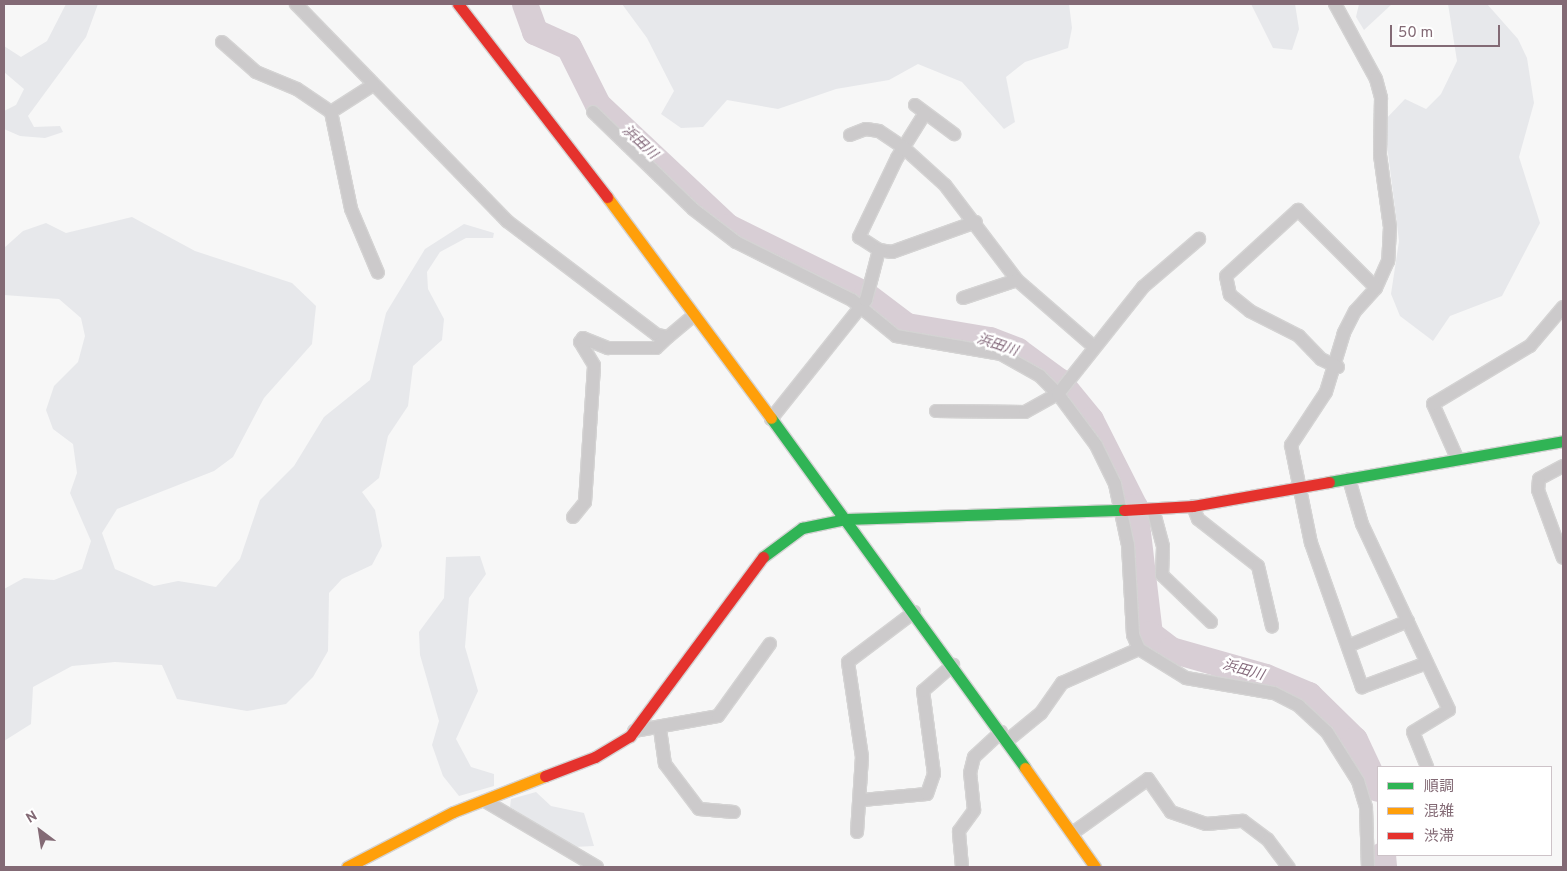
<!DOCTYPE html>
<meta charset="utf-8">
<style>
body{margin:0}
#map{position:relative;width:1567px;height:871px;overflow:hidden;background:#f7f7f7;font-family:Overpass,"Noto Sans JP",sans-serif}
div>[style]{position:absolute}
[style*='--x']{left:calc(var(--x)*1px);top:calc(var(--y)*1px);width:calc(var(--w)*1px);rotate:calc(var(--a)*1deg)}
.green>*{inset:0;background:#e7e8eb}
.river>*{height:26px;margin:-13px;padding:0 13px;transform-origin:13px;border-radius:13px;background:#d8ced5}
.roads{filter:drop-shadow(1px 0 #d4d3d3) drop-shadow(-1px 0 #d4d3d3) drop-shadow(0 1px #d4d3d3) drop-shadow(0 -1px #d4d3d3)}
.street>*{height:12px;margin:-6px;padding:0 6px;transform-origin:6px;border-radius:6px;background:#cccacb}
.fast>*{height:11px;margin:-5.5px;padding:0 5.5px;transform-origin:5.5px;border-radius:5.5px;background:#30b455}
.slow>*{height:11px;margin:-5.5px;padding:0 5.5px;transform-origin:5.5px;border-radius:5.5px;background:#ff9f0a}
.jam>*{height:11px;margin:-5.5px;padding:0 5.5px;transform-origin:5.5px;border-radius:5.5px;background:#e5322d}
span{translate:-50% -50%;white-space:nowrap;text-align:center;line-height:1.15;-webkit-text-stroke:5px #fff;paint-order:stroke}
.water-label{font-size:14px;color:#856b7c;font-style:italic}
.frame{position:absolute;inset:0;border:5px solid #836a75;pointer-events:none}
.legend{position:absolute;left:1377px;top:766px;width:175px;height:90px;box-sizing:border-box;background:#fff;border:1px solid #cdc3c8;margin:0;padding:6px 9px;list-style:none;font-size:15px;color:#836a75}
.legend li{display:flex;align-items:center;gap:10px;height:25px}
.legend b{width:25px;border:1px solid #cdc3c8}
.north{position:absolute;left:15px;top:806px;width:50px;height:50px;-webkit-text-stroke:4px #fff;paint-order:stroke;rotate:329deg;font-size:14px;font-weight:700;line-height:20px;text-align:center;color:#836a75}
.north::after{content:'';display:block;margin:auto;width:18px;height:22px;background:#836a75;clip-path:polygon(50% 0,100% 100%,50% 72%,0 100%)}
.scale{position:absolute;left:1390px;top:25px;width:110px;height:22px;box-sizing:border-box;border:2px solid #836a75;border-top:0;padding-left:6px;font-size:15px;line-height:18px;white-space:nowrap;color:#836a75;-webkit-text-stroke:4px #fff;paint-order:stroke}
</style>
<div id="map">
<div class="green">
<i style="clip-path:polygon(66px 4px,98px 4px,86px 37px,28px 116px,34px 127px,60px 126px,63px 132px,45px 138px,20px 136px,4px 129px,4px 111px,16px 105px,24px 89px,4px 72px,4px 46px,21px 57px,47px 41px)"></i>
<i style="clip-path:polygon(622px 4px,1069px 4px,1072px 28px,1068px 48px,1025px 62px,1006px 77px,1015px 122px,1004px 129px,962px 82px,918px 64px,889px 80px,836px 89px,778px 109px,727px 100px,703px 127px,681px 128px,661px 114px,674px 91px,647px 38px)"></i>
<i style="clip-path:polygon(1251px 4px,1295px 4px,1299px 29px,1292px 50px,1273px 48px)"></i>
<i style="clip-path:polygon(1359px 4px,1392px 4px,1364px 30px,1356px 17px)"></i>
<i style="clip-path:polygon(1448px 4px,1487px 4px,1518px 39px,1527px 58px,1534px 103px,1519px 157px,1540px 223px,1502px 296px,1450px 316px,1433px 341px,1400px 316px,1391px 294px,1399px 241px,1384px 121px,1405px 99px,1426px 109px,1441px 94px,1457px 61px)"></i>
<i style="clip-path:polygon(132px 217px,195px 251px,292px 283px,316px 306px,312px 344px,264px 398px,233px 457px,214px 471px,117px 509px,102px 533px,115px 569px,154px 586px,178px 581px,216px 587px,240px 559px,260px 500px,294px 466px,324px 417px,370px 380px,386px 313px,425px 249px,464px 224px,494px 233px,493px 238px,466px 238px,440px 252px,427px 272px,428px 289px,444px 319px,442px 340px,413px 366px,408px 406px,388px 436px,379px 478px,362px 492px,375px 510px,382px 546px,372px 565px,342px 579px,329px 593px,328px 651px,313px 677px,286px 704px,247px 711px,177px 699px,162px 665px,115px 662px,72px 666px,33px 687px,31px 724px,4px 741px,4px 589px,24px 578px,54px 580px,82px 569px,91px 541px,70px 493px,77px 473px,73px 444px,53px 429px,46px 410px,54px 386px,78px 362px,85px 336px,81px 318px,59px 299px,4px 295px,4px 248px,23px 231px,46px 223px,66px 233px)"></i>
<i style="clip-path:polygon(480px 556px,486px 574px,469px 598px,465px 647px,478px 691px,456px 739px,471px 767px,494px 774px,494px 786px,459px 796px,443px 776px,432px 745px,439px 721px,420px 655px,419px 632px,444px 598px,446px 557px)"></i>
<i style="clip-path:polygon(536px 792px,551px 806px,584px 813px,594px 846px,574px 847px,510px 807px,511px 799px)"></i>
</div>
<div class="river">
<i style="--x:525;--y:4;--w:30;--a:70"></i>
<i style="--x:535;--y:32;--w:37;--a:24"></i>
<i style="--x:569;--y:47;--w:65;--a:63.4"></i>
<i style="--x:598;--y:105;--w:178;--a:43.2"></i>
<i style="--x:728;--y:227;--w:154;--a:26.2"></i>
<i style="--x:866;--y:295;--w:51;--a:37.1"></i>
<i style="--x:907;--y:326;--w:84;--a:9.6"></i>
<i style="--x:990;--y:340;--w:30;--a:21"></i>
<i style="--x:1018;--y:351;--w:51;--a:36.2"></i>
<i style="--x:1059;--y:381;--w:50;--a:50.6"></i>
<i style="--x:1091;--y:420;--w:97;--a:63.2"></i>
<i style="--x:1135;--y:507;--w:128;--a:83.3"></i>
<i style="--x:1150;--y:634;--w:26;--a:37"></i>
<i style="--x:1171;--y:650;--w:99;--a:15.9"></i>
<i style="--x:1266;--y:677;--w:47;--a:22.7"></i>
<i style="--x:1309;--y:695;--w:64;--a:44.4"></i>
<i style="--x:1355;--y:740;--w:54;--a:64.9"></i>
<i style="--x:1383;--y:855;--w:12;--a:85"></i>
</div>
<div class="roads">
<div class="street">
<i style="--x:296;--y:4;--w:303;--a:45.8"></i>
<i style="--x:507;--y:221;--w:188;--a:37.2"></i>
<i style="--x:657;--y:335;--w:11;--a:10"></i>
<i style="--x:668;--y:337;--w:34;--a:-40"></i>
<i style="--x:1335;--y:4;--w:85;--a:61.3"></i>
<i style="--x:1376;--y:79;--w:20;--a:75"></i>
<i style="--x:1381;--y:98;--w:57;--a:91"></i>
<i style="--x:1380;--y:155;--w:73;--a:82.1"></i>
<i style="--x:1390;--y:227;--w:34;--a:93"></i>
<i style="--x:1388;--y:261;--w:30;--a:114"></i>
<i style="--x:1376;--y:288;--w:31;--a:132"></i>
<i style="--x:1355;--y:311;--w:25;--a:117"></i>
<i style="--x:1344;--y:333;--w:62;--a:107"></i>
<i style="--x:1326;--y:392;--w:64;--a:123.4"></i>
<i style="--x:1291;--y:445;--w:100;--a:78.5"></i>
<i style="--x:1311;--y:543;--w:153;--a:70.5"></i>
<i style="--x:1362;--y:687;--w:69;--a:-20.3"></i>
<i style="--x:222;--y:42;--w:45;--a:41.4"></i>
<i style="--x:256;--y:72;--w:44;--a:22.5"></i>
<i style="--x:297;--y:89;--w:41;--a:34.1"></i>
<i style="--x:373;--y:85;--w:50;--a:147.3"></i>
<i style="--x:331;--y:112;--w:99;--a:78.3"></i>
<i style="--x:351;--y:209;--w:69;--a:67.1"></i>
<i style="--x:915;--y:105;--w:49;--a:36.6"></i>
<i style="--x:593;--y:112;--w:139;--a:44.1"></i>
<i style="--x:693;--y:209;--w:54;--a:37.5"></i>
<i style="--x:736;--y:242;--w:130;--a:26.6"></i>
<i style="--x:852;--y:300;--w:57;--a:39.3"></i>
<i style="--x:896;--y:336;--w:107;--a:9.7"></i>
<i style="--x:1001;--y:354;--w:45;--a:29.4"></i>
<i style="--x:1040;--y:376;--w:25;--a:45"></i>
<i style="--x:1058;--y:394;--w:64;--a:53.3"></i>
<i style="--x:1096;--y:445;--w:43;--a:64"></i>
<i style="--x:1115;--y:484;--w:62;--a:78"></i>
<i style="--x:1128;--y:545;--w:90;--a:86.8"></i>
<i style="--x:1133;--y:635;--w:15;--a:67"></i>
<i style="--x:1139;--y:649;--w:55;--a:31.7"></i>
<i style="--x:1186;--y:678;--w:89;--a:9.7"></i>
<i style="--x:1274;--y:693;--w:28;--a:27"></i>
<i style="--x:1299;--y:706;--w:38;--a:43"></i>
<i style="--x:1327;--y:732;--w:58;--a:57.7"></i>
<i style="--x:1358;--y:781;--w:28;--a:73"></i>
<i style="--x:1366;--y:808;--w:59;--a:88.1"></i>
<i style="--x:925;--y:113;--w:53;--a:121.9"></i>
<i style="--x:897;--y:158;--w:88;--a:115.7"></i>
<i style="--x:859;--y:237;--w:24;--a:33"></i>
<i style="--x:879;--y:250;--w:13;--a:9"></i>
<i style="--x:892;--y:252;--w:89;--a:-19.7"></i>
<i style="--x:850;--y:135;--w:17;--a:-21"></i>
<i style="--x:866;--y:129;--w:13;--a:9"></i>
<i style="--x:879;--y:131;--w:30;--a:34"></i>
<i style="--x:904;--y:148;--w:55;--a:42.1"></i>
<i style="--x:945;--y:185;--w:119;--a:52.8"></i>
<i style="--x:1017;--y:280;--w:101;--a:41"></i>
<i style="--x:963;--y:298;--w:57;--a:-18.4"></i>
<i style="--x:1338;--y:367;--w:19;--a:-155"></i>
<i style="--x:1321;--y:359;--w:32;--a:-134"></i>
<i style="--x:1299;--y:336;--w:55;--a:-153"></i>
<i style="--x:1250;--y:311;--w:26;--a:-141"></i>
<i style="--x:1230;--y:295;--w:19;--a:-102"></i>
<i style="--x:1226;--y:276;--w:98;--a:-42.5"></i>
<i style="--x:1298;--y:210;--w:110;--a:45"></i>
<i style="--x:936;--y:411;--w:89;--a:0.6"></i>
<i style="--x:1025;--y:412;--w:38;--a:-29"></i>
<i style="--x:1058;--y:394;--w:137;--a:-51.5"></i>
<i style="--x:1143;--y:287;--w:74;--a:-40.6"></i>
<i style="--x:771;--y:419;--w:152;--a:-51.4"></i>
<i style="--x:866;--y:300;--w:52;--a:-75.4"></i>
<i style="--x:1457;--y:458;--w:59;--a:-114"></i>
<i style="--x:1433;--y:404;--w:113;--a:-30.9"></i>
<i style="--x:1530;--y:346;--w:51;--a:-49.8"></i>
<i style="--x:1563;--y:466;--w:27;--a:152"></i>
<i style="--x:1539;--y:479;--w:11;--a:95"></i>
<i style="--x:1538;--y:490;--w:72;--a:69.8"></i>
<i style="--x:1349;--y:479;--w:47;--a:73.9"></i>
<i style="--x:1362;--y:524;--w:205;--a:64.9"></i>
<i style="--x:1449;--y:710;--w:42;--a:148.6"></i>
<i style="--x:1413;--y:732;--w:38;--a:68"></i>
<i style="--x:1193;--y:506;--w:14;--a:69"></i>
<i style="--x:1198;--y:519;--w:76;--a:38.1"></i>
<i style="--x:1258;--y:566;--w:62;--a:76.9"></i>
<i style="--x:1153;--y:509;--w:39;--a:75"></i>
<i style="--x:1163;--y:547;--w:28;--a:92"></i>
<i style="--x:1162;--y:575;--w:68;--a:43.8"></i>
<i style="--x:573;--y:517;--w:19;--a:-51"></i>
<i style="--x:585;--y:502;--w:137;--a:-86.2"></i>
<i style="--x:594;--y:365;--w:27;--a:-121"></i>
<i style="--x:580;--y:342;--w:5;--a:-53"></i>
<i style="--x:583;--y:338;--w:27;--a:22"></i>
<i style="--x:608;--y:348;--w:48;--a:0"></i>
<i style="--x:656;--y:348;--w:16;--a:-43"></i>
<i style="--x:1348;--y:646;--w:65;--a:-22.6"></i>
<i style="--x:660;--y:729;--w:35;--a:82"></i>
<i style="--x:665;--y:764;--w:56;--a:52.9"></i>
<i style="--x:699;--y:809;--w:35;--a:5"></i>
<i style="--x:634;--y:731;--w:85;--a:-10.1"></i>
<i style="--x:718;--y:716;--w:89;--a:-54.2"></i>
<i style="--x:1008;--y:740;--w:43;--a:-39.3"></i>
<i style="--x:1041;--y:713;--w:37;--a:-55"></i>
<i style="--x:1062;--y:683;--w:84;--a:-23.8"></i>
<i style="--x:862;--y:800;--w:65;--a:-5.3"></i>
<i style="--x:927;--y:794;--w:21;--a:-71"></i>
<i style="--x:934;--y:774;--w:84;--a:-97.5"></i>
<i style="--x:923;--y:691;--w:40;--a:-41"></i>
<i style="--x:485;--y:801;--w:130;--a:30.5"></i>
<i style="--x:857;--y:832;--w:75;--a:-86.2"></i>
<i style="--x:862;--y:757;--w:96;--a:-98.4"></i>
<i style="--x:848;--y:662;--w:83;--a:-37.1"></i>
<i style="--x:1074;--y:832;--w:91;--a:-35.6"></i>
<i style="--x:1148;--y:779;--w:40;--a:55.1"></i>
<i style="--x:1171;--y:812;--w:37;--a:19"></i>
<i style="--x:1206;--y:824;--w:37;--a:-5"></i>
<i style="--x:1243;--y:821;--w:31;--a:37"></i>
<i style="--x:1268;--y:840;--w:34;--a:53"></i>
<i style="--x:962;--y:867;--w:36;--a:-95"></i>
<i style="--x:959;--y:831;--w:26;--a:-54"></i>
<i style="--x:974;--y:810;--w:37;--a:-96"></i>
<i style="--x:970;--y:773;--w:16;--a:-76"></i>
<i style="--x:974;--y:757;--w:37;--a:-43"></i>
</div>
<div class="fast">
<i style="--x:771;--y:418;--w:432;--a:54"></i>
<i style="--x:1329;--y:482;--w:238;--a:-9.9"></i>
<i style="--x:763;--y:557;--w:49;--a:-36.6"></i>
<i style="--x:802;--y:528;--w:45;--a:-11.6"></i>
<i style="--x:846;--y:519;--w:278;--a:-1.9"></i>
</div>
<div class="slow">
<i style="--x:607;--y:197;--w:275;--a:53.4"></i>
<i style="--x:1025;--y:768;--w:121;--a:54.7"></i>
<i style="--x:347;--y:867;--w:119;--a:-27.4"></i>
<i style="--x:453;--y:812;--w:99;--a:-21.4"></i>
</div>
<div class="jam">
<i style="--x:458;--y:4;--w:244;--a:52.3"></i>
<i style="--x:1124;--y:510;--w:69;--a:-3.3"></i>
<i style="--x:1193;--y:506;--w:138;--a:-10"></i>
<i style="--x:545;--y:776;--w:53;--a:-20.8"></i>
<i style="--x:595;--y:757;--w:41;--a:-31"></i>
<i style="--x:630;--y:736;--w:223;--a:-53.4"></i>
</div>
</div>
<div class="water-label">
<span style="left:639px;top:143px;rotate:43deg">浜田川</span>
<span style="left:997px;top:346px;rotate:19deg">浜田川</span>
<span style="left:1243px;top:671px;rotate:16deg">浜田川</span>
</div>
<div class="frame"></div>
<ul class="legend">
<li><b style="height:6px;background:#30b455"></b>順調</li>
<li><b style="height:6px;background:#ff9f0a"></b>混雑</li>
<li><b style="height:6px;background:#e5322d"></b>渋滞</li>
</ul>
<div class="north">N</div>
<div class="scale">50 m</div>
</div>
